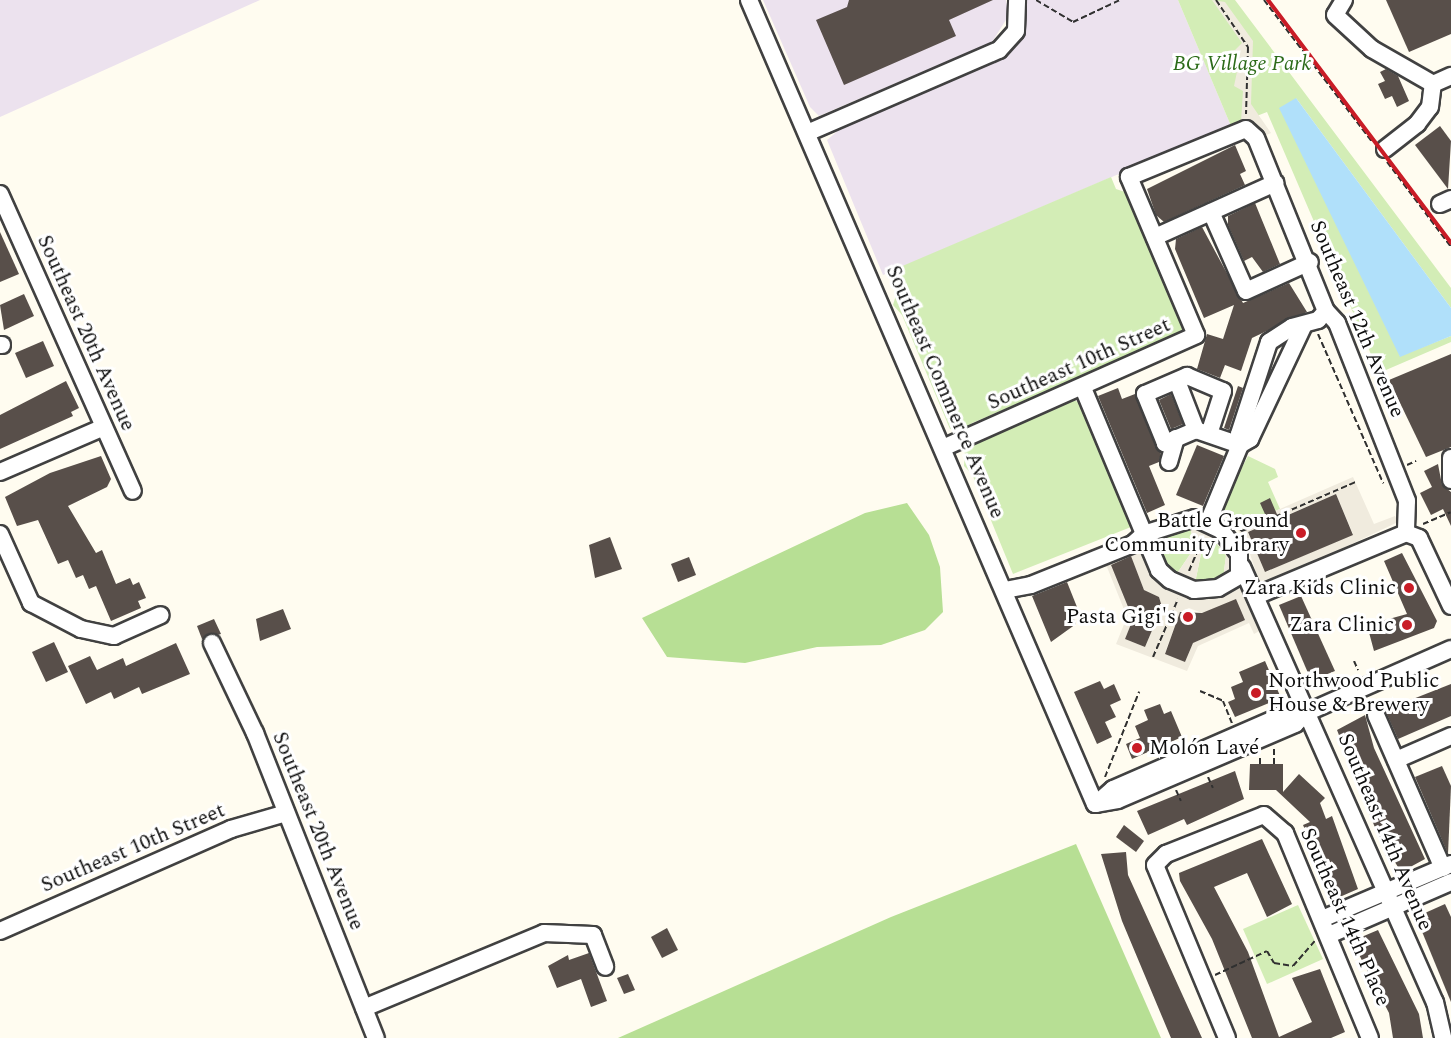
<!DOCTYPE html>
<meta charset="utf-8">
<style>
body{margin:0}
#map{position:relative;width:1451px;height:1038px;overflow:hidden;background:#fffcf0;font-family:Spectral,serif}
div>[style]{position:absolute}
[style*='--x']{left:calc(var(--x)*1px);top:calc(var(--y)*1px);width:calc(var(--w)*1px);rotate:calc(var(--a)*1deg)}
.industrial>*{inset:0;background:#ece2ee}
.green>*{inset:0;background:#d3edb6}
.forest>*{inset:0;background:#b7df94}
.plaza>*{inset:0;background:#f0ebde}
.water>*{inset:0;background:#b0e0fa}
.building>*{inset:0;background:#584f4a}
.path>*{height:2px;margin-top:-1px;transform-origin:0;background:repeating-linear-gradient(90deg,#303030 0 6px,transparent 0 9px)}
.roads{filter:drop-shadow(2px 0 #414141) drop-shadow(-2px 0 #414141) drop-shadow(0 2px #414141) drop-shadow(0 -2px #414141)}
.minor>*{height:16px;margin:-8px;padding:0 8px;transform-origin:8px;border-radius:8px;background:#fff}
.rail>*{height:4px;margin:-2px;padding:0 2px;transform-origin:2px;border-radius:2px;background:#c91c26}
.dots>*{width:16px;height:16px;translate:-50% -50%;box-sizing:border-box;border:3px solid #fff;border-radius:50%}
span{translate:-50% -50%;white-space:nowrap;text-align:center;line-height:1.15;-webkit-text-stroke:6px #fff;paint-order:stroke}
.park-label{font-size:21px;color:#2c6b19;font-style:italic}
.street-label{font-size:21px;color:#0e0e0e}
.poi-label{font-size:21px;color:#0e0e0e}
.right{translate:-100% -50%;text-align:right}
.left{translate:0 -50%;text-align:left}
</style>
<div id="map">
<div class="industrial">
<i style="clip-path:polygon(0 0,260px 0,0 117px)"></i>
<i style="clip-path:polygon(763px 0,1006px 0,1009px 15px,992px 42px,819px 116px,810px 107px)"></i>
<i style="clip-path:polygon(1026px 0,1178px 0,1231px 126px,883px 275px,827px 140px,840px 129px,1010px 54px,1026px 31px)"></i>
</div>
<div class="green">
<i style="clip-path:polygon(1178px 0,1235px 0,1451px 288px,1451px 308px,1296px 98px,1400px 356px,1451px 336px,1451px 342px,1379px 373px,1267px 112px,1231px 126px)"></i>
<i style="clip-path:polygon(1111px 177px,1116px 189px,1128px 193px,1187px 332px,1105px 366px,1091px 377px,1073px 380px,1058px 392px,1052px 389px,972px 423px,963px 432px,950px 429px,902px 315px,893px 305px,899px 285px,893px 270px)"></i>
<i style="clip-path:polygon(1072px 399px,1082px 404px,1131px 527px,1013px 574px,972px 474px,964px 466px,965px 449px)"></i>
<i style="clip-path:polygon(1248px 456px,1275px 469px,1278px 477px,1268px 482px,1280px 509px,1240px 526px,1225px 517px,1221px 508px)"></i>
<i style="clip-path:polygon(1190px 527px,1195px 547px,1176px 575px,1163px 561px,1159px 546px,1171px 532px)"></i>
<i style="clip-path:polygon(1216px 542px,1226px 556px,1223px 579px,1195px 583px,1202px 549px)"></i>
<i style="clip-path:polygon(1298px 905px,1323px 959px,1267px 984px,1243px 929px)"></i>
</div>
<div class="forest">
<i style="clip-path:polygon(907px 503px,929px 535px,940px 567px,943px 612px,925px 630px,881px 645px,817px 647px,745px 663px,667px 657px,642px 618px,865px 513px)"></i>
<i style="clip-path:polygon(1076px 844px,1161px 1038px,618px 1038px,891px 917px)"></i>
</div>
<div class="plaza">
<i style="clip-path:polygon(1212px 0,1225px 2px,1253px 41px,1251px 104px,1271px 133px,1264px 136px,1252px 121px,1241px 122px,1243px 91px,1234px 86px,1238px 67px,1232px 53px,1242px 43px)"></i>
<i style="clip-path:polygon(evenodd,1353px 477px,1374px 524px,1395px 516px,1398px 522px,1282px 577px,1259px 581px,1246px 542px,1235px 526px,1220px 520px,1221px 508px,1225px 517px,1241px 526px,1353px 477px,1336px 494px,1353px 534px,1266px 572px,1248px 532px,1336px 494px)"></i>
<i style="clip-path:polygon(evenodd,1190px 526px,1215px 533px,1229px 549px,1234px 568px,1226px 582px,1198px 588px,1163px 568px,1156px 554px,1159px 539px,1190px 526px,1190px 527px,1195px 547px,1176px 575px,1163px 561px,1159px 547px,1171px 532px,1190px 527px,1190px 526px,1216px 543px,1226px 555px,1223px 579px,1195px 583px,1202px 549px,1216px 543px)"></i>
<i style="clip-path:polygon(evenodd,1142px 547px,1144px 562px,1158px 582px,1198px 599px,1220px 597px,1241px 583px,1261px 630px,1254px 634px,1249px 623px,1198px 646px,1187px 671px,1116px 644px,1127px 617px,1107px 567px,1097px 566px,1142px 547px,1131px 557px,1144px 590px,1159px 597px,1162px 607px,1145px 647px,1125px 639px,1133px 619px,1131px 557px,1142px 547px,1189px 608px,1202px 613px,1244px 620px,1193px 643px,1185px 662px,1165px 653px,1180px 612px,1189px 608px)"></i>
</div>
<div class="water">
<i style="clip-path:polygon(1296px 98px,1451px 308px,1451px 336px,1400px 357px,1279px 108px)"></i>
</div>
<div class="building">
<i style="clip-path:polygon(849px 0,993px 0,949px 20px,956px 36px,844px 85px,816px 20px,847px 7px)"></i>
<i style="clip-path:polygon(1386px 0,1451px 0,1451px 34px,1409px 52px)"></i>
<i style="clip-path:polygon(1386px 69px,1398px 76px,1409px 101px,1397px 107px,1392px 96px,1385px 99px,1378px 84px,1385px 81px,1380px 72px)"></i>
<i style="clip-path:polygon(1440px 126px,1451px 141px,1448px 189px,1415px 145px)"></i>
<i style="clip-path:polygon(1235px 145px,1246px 171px,1240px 174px,1245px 185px,1164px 222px,1156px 215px,1147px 189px)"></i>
<i style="clip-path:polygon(1255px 203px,1280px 264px,1263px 272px,1252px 257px,1244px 261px,1228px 225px,1228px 216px)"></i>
<i style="clip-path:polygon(1202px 227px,1243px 303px,1289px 283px,1307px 312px,1252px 338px,1241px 371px,1225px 365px,1220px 378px,1197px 369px,1207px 334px,1223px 339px,1234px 305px,1204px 318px,1175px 249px,1176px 239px)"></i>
<i style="clip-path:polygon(0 232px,19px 274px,0 282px)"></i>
<i style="clip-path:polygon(24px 294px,34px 316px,4px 330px,0 305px)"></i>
<i style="clip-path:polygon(43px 341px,54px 366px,26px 378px,15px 353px)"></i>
<i style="clip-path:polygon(1451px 354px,1451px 447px,1426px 457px,1389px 380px)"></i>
<i style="clip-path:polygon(66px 381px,79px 408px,71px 412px,73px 416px,0 449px,0 415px)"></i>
<i style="clip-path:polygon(1238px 386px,1243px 388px,1229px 430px,1224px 428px)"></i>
<i style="clip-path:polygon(1118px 388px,1122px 399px,1135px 394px,1161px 452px,1159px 462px,1149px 466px,1165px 505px,1147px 513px,1098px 396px)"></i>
<i style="clip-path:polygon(1171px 394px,1183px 424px,1171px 429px,1159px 400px)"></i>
<i style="clip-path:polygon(1197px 445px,1224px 456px,1203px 506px,1176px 495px)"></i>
<i style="clip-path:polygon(101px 456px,111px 479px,107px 487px,68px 506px,96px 553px,102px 550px,116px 584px,130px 578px,133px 585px,139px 582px,146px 598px,138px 601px,141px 608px,111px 621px,96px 586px,89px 589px,83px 575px,76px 578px,68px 560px,58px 564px,38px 520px,17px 526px,5px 497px,50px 473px)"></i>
<i style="clip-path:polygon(1438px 464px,1442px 485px,1451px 492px,1451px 526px,1443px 509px,1431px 515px,1420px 493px,1432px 487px,1424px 471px)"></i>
<i style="clip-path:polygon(1336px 494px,1353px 535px,1265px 572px,1248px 532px,1269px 523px,1260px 503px,1270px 498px,1279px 519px)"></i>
<i style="clip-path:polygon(610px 537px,622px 569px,595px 578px,589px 545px)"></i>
<i style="clip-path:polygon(1402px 553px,1437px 621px,1434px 628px,1374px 651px,1367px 625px,1407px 614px,1384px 561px)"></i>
<i style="clip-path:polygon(1131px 556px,1144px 590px,1159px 597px,1162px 607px,1145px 647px,1125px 639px,1133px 619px,1111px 565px)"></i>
<i style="clip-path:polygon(689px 557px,696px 575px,678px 582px,671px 564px)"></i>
<i style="clip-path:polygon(1067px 582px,1077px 607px,1070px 610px,1076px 624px,1051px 642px,1032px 596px)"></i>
<i style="clip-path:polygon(1301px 596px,1335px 671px,1320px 677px,1308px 673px,1279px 605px)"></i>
<i style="clip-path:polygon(1236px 599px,1245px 620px,1193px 643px,1185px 662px,1165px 654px,1180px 612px,1202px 613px)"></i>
<i style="clip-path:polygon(283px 609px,291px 629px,260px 641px,256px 619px)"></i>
<i style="clip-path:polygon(214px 619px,221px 634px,202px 639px,197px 626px)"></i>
<i style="clip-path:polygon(54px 642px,68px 672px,46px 682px,32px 652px)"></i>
<i style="clip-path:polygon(176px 643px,190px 674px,142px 694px,139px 687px,114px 699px,111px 692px,86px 704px,68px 666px,90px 656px,97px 670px,123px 658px,126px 666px)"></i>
<i style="clip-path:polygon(1265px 661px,1281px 698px,1235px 717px,1228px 702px,1235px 699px,1231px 687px,1243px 682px,1239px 672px)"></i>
<i style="clip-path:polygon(1100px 681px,1104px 689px,1114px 684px,1121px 700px,1110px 705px,1116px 717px,1105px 722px,1112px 737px,1097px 744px,1074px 692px)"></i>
<i style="clip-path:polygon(1451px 684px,1451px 716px,1398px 739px,1385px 710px)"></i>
<i style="clip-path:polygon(1160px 704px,1164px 714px,1171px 711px,1182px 737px,1132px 759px,1126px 744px,1140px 738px,1135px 726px,1148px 720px,1144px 710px)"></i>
<i style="clip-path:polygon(1365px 715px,1374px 748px,1425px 859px,1401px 872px,1390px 854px,1386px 856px,1337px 730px)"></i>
<i style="clip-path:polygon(1250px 764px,1283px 764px,1283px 792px,1299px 774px,1325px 798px,1320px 803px,1326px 819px,1332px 816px,1358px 889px,1335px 899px,1303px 825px,1310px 822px,1276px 790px,1249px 790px)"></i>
<i style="clip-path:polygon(1442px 766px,1451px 786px,1448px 854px,1415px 777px)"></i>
<i style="clip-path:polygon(1235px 771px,1244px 799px,1187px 825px,1184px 819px,1148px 835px,1137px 811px)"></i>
<i style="clip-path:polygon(1124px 825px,1144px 841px,1136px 852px,1116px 837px)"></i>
<i style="clip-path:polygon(1262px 839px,1292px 904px,1267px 917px,1247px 873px,1214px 887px,1248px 952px,1279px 1037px,1312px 1022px,1292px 978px,1320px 969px,1345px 1032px,1331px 1038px,1252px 1038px,1212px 939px,1180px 881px,1179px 873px)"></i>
<i style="clip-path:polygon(1126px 852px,1128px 875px,1202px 1038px,1171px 1038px,1122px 921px,1101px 854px)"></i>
<i style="clip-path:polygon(1445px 904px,1451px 917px,1451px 1002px,1416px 917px)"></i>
<i style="clip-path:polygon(667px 928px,678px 950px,662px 958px,651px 937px)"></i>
<i style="clip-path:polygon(1378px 930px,1419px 1014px,1423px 1038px,1393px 1038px,1389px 1013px,1352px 941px)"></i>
<i style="clip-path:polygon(589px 953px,607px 1001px,591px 1007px,581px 979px,557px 988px,548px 966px,568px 955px,569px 960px)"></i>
<i style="clip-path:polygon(628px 974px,635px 990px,624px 994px,617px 978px)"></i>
</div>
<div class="path">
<i style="--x:1036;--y:0;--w:43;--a:30.7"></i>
<i style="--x:1073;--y:22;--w:52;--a:-25.1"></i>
<i style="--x:1216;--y:0;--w:57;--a:55.8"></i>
<i style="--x:1248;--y:47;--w:67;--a:91.7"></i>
<i style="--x:1264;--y:0;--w:180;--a:52.7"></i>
<i style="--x:1387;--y:162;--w:106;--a:53"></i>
<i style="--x:1318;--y:334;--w:163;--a:66.4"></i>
<i style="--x:1407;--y:465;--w:10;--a:-24"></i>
<i style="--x:1423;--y:524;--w:30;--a:-23"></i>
<i style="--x:1238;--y:527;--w:6;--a:45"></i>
<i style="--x:1242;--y:531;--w:124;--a:-23.3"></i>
<i style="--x:1195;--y:535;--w:14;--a:54"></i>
<i style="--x:1203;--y:546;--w:10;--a:-29"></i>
<i style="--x:1189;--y:571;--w:28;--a:-67"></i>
<i style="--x:1153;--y:657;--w:63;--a:-66.7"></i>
<i style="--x:1354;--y:661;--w:10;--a:66"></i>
<i style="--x:1200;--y:691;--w:25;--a:23"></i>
<i style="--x:1223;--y:701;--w:24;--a:68"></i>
<i style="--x:1260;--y:764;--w:9;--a:-90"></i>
<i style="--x:1274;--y:764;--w:15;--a:-90"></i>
<i style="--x:1105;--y:777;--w:92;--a:-68.2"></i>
<i style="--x:1208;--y:777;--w:12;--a:66"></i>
<i style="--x:1176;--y:790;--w:12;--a:66"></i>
<i style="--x:1215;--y:975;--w:57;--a:-24.8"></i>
<i style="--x:1267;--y:951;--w:14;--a:60"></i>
<i style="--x:1274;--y:963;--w:19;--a:9"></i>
<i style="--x:1293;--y:966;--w:33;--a:-49"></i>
</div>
<div class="roads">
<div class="minor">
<i style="--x:749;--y:0;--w:875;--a:66.72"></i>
<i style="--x:1344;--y:0;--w:17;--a:121"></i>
<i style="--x:1335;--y:15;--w:50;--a:42.6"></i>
<i style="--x:1372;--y:49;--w:70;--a:29.8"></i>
<i style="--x:1433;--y:84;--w:20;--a:-24"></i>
<i style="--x:807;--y:133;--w:209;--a:-23.4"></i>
<i style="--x:999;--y:50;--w:25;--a:-48"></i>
<i style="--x:1016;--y:31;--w:31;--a:-88"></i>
<i style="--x:1385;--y:149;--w:41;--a:-38"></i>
<i style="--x:1417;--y:124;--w:21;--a:-53"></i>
<i style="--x:1430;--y:107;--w:23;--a:-83"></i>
<i style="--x:0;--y:194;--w:325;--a:65.9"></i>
<i style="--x:1440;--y:204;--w:12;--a:-24"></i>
<i style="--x:1211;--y:212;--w:86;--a:66.1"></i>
<i style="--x:1246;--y:291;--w:70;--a:-24.4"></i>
<i style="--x:1155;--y:237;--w:132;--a:-24.2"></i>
<i style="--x:0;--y:345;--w:2;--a:0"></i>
<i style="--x:1177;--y:381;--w:53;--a:68.8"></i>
<i style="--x:1196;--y:430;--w:46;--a:18.8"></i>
<i style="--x:1083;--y:388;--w:158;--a:67.3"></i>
<i style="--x:1196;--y:430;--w:34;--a:157"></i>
<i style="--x:1165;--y:443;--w:53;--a:-112.2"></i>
<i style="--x:1145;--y:394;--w:46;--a:-23.2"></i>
<i style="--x:1187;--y:376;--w:39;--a:23"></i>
<i style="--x:1223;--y:391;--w:45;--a:108"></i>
<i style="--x:1240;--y:445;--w:12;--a:-31"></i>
<i style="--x:1250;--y:439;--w:124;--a:-64.7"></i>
<i style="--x:945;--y:447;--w:275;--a:-24"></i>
<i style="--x:1196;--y:335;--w:172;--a:-113"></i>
<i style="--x:1129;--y:177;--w:126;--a:-22.3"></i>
<i style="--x:1246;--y:129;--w:13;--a:42"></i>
<i style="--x:1256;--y:138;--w:187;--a:68"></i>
<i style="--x:1326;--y:311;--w:16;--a:47"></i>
<i style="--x:1337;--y:323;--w:191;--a:68.5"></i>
<i style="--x:1407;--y:501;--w:32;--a:92"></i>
<i style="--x:1451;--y:458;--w:22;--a:90"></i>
<i style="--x:1169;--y:462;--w:25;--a:-74"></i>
<i style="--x:0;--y:472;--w:113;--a:-23.4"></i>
<i style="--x:1195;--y:518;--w:29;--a:25"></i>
<i style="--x:1221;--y:530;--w:30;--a:53"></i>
<i style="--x:1239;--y:554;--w:22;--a:90"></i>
<i style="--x:1239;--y:576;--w:24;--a:150"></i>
<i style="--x:1218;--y:588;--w:24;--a:175"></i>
<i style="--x:1194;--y:590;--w:26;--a:-157"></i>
<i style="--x:1170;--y:580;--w:15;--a:-138"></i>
<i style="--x:1159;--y:570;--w:39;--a:-113"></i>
<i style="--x:1144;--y:534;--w:53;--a:-17.4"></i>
<i style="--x:1209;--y:520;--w:81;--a:-67.5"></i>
<i style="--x:1240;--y:445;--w:11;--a:-95"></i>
<i style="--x:1239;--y:434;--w:97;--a:-71.9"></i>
<i style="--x:1269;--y:342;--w:27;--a:-33"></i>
<i style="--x:1292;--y:327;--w:27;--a:-15"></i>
<i style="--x:1318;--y:320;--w:12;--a:-48"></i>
<i style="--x:0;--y:534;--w:76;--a:65.8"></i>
<i style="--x:31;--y:603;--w:56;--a:27.5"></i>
<i style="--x:81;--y:629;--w:34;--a:12"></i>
<i style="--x:114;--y:636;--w:51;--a:-24.1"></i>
<i style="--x:1242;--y:567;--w:476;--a:66.1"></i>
<i style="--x:1435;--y:1002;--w:37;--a:77"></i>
<i style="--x:1005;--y:590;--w:26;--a:-11"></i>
<i style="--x:1031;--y:585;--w:110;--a:-21.9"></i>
<i style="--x:1133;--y:544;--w:15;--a:-42"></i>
<i style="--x:1258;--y:595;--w:160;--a:-22.7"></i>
<i style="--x:1406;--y:533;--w:14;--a:21"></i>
<i style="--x:1419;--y:538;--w:75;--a:64.8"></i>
<i style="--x:212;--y:643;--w:100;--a:64.5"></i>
<i style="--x:255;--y:733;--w:328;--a:68.4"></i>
<i style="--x:1376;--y:715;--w:167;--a:66.4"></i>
<i style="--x:1396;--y:760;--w:60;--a:-23.6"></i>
<i style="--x:1095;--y:804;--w:23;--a:-10"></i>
<i style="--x:1118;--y:800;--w:193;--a:-23.2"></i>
<i style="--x:1295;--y:724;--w:18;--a:-43"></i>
<i style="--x:1308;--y:712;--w:156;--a:-23.8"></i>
<i style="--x:1096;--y:804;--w:23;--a:-41"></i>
<i style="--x:1113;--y:789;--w:191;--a:-23.5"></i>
<i style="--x:1288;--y:713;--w:20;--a:-3"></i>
<i style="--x:1322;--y:919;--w:140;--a:-23.1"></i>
<i style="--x:0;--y:931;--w:253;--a:-23.8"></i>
<i style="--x:231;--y:829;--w:57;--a:-16.2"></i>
<i style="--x:1329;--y:935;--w:133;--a:-23.5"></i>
<i style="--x:364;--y:1008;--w:195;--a:-22.6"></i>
<i style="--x:544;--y:933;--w:49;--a:2.3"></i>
<i style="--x:593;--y:935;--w:34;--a:69"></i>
<i style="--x:1227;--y:1038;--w:187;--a:-112.6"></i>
<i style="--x:1155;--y:865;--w:16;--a:-45"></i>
<i style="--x:1166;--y:854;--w:105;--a:-21.7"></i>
<i style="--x:1264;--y:815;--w:28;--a:41"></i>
<i style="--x:1285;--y:833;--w:222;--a:67.5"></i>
</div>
</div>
<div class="rail">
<i style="--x:1268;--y:0;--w:304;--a:53"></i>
</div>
<div class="dots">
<i style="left:1301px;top:533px;background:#c91c26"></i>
<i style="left:1409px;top:588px;background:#c91c26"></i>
<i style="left:1188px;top:617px;background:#c91c26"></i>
<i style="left:1407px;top:625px;background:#c91c26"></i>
<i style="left:1256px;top:693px;background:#c91c26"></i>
<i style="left:1137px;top:748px;background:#c91c26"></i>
</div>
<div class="park-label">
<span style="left:1242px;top:64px">BG Village Park</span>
</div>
<div class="street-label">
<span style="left:1357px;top:319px;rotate:67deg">Southeast 12th Avenue</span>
<span style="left:86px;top:333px;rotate:66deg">Southeast 20th Avenue</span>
<span style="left:1079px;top:364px;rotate:-24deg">Southeast 10th Street</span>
<span style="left:945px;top:392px;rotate:67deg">Southeast Commerce Avenue</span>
<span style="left:318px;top:831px;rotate:68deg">Southeast 20th Avenue</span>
<span style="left:1385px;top:832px;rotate:67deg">Southeast 14th Avenue</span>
<span style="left:133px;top:848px;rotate:-23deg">Southeast 10th Street</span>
<span style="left:1345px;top:917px;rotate:66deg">Southeast 14th Place</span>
</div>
<div class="poi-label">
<span class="right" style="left:1289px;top:533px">Battle Ground<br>Community Library</span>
<span class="right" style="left:1396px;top:588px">Zara Kids Clinic</span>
<span class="right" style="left:1176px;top:617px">Pasta Gigi's</span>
<span class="right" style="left:1394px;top:625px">Zara Clinic</span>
<span class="left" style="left:1268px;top:693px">Northwood Public<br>House &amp; Brewery</span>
<span class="left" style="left:1149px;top:748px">Molón Lavé</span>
</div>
</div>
